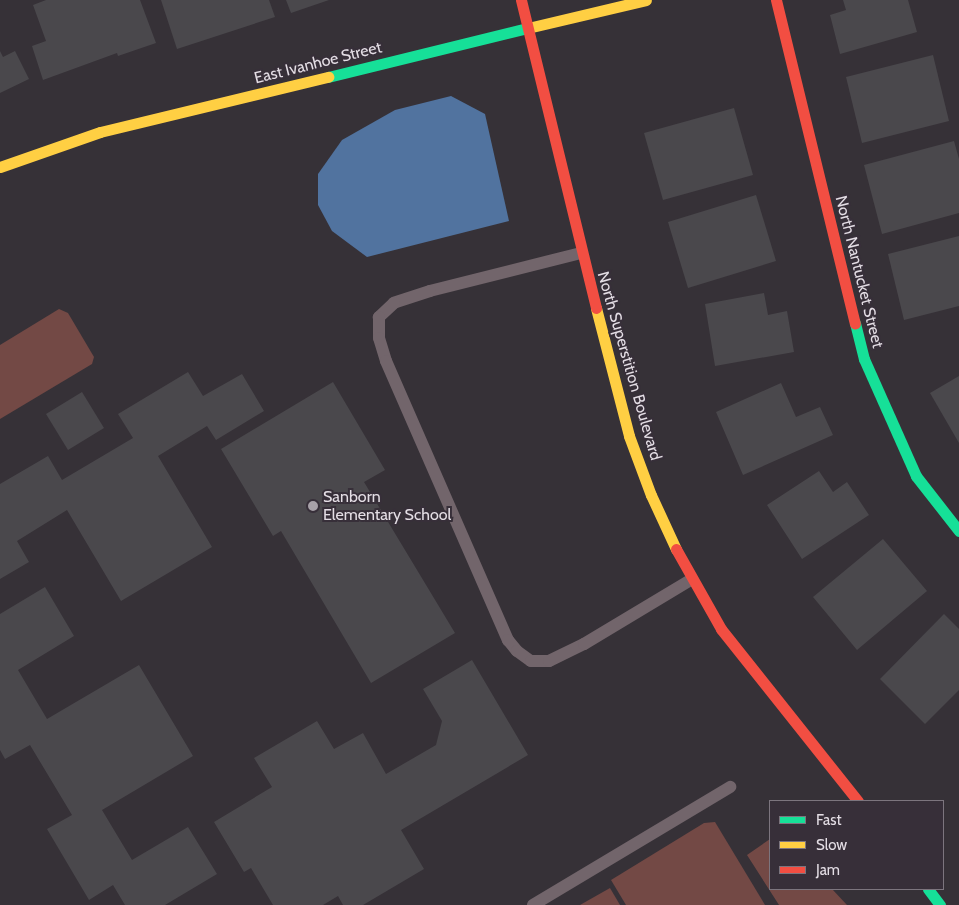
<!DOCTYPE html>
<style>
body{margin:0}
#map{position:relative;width:959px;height:905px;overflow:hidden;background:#363137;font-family:Cabin,sans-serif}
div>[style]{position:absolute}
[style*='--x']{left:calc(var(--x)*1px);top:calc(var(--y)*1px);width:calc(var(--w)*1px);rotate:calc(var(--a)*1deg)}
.green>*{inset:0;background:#734945}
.water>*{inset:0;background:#51739f}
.building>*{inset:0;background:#4a484c}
.lane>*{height:12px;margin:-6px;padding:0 6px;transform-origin:6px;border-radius:6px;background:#72656b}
.fast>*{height:11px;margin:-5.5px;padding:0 5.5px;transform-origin:5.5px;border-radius:5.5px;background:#16e098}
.slow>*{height:11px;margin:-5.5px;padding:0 5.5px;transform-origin:5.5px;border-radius:5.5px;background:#ffcf43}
.jam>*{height:11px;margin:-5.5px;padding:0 5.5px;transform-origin:5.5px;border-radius:5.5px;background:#f24e42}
.dots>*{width:14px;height:14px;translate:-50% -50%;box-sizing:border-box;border:2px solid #372f39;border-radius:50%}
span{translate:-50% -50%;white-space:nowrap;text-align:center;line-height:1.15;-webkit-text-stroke:4px #372f39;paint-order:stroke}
.street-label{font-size:16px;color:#e4dee5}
.poi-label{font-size:16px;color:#e4dee5}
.left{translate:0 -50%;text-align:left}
.legend{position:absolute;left:769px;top:800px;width:175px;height:90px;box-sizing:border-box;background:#372f39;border:1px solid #7c757e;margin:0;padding:6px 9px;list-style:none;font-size:15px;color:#e4dee5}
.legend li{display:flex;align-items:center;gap:10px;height:25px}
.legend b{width:25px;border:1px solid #7c757e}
</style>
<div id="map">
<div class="green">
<i style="clip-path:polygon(59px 309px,68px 313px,94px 357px,92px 364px,0 419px,0 345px)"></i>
<i style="clip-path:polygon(715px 822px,765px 905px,626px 905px,611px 880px,704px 823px)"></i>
<i style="clip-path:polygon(770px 839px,770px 889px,832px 889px,847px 905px,779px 905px,747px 855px)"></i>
<i style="clip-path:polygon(610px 888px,620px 905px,580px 905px)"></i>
</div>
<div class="water">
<i style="clip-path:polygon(451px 96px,485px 114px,509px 221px,367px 257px,332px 231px,318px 205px,318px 174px,342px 140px,395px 110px)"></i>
</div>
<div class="building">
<i style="clip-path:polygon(46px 0,140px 0,156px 43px,118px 56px,117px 53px,43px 80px,32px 46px,46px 41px,33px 5px)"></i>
<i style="clip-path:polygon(161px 0,269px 0,275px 17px,177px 49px)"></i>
<i style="clip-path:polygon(286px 0,329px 0,291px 13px)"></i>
<i style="clip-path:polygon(843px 0,908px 0,917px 32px,840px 54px,830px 15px,846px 10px)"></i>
<i style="clip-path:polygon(0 51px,3px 57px,15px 51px,29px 79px,0 93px)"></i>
<i style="clip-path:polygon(933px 55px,949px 121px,862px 143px,846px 77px)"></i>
<i style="clip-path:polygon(734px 108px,753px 175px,663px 200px,644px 133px)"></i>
<i style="clip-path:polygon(954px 141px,959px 159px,959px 213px,882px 234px,864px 165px)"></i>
<i style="clip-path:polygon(756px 195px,776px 261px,688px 288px,668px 222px)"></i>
<i style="clip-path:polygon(959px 236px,959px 306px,904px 320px,888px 254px)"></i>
<i style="clip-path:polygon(764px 293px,768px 315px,787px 311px,794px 352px,715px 366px,705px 304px)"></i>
<i style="clip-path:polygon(188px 372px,203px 396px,242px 374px,264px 411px,216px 440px,207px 426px,158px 456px,212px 547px,121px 601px,67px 510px,17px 541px,29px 562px,0 579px,0 484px,48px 456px,62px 480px,133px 438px,118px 414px)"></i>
<i style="clip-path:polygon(959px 376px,959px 443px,930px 393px)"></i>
<i style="clip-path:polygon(333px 382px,385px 470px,364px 482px,455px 633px,371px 683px,281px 531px,273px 536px,221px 449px)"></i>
<i style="clip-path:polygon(781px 383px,796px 417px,820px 407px,833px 435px,743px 475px,716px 412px)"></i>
<i style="clip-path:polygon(82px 392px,104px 428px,68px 450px,46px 414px)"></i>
<i style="clip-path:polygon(819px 471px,833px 492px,847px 482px,869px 515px,802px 559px,767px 505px)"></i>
<i style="clip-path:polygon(883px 539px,927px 591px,857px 650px,813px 597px)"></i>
<i style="clip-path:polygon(45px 587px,74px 636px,18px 670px,47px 719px,139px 665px,193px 756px,102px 810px,132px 860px,188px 827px,217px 874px,165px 905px,125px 905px,113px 885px,89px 900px,47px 829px,72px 815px,30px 745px,5px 759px,0 750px,0 614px)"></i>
<i style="clip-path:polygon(944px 614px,959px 629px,959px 690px,925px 724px,880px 679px)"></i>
<i style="clip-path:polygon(472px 660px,528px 755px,401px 830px,424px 869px,363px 905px,343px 905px,338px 896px,323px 905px,273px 905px,251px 868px,244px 872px,214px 822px,272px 787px,254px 758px,317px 721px,334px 749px,363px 733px,386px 774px,436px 745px,442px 721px,423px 689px)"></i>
</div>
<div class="lane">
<i style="--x:581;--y:253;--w:156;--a:165.9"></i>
<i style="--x:430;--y:291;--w:38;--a:162"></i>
<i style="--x:394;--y:303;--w:21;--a:137"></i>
<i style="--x:379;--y:317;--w:21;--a:90"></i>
<i style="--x:379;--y:338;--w:24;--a:73"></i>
<i style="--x:386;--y:361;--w:305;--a:66.4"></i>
<i style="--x:508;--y:640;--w:14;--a:51"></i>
<i style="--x:517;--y:651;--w:17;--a:36"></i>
<i style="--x:531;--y:661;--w:18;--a:0"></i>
<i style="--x:549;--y:661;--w:39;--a:-26"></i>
<i style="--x:584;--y:644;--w:126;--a:-31"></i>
<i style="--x:533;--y:905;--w:230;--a:-30.9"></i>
</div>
<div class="fast">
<i style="--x:328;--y:77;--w:210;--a:-13.8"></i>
<i style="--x:855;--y:323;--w:37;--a:76"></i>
<i style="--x:864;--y:359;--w:128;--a:66"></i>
<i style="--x:916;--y:476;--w:70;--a:52"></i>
<i style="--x:928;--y:889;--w:20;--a:53"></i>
</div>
<div class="slow">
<i style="--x:532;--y:27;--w:117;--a:-13.3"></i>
<i style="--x:0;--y:167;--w:106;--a:-19.3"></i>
<i style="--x:100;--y:132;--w:235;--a:-13.6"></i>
<i style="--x:596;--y:308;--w:132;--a:75.5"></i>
<i style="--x:629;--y:436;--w:63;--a:69.6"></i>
<i style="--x:651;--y:495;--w:60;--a:65.2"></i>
</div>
<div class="jam">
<i style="--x:521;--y:0;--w:317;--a:76.3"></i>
<i style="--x:776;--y:0;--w:333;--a:76.3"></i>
<i style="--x:676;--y:549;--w:92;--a:60.6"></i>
<i style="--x:721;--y:629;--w:220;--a:51.5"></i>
</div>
<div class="dots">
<i style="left:313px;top:506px;background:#a7a1a8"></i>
</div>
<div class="street-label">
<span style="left:318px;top:63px;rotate:-14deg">East Ivanhoe Street</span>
<span style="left:859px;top:272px;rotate:76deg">North Nantucket Street</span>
<span style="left:629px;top:366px;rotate:74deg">North Superstition Boulevard</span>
</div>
<div class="poi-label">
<span class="left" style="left:323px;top:506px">Sanborn<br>Elementary School</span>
</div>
<ul class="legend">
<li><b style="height:6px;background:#16e098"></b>Fast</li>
<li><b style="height:6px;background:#ffcf43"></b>Slow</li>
<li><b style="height:6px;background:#f24e42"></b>Jam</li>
</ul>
</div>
